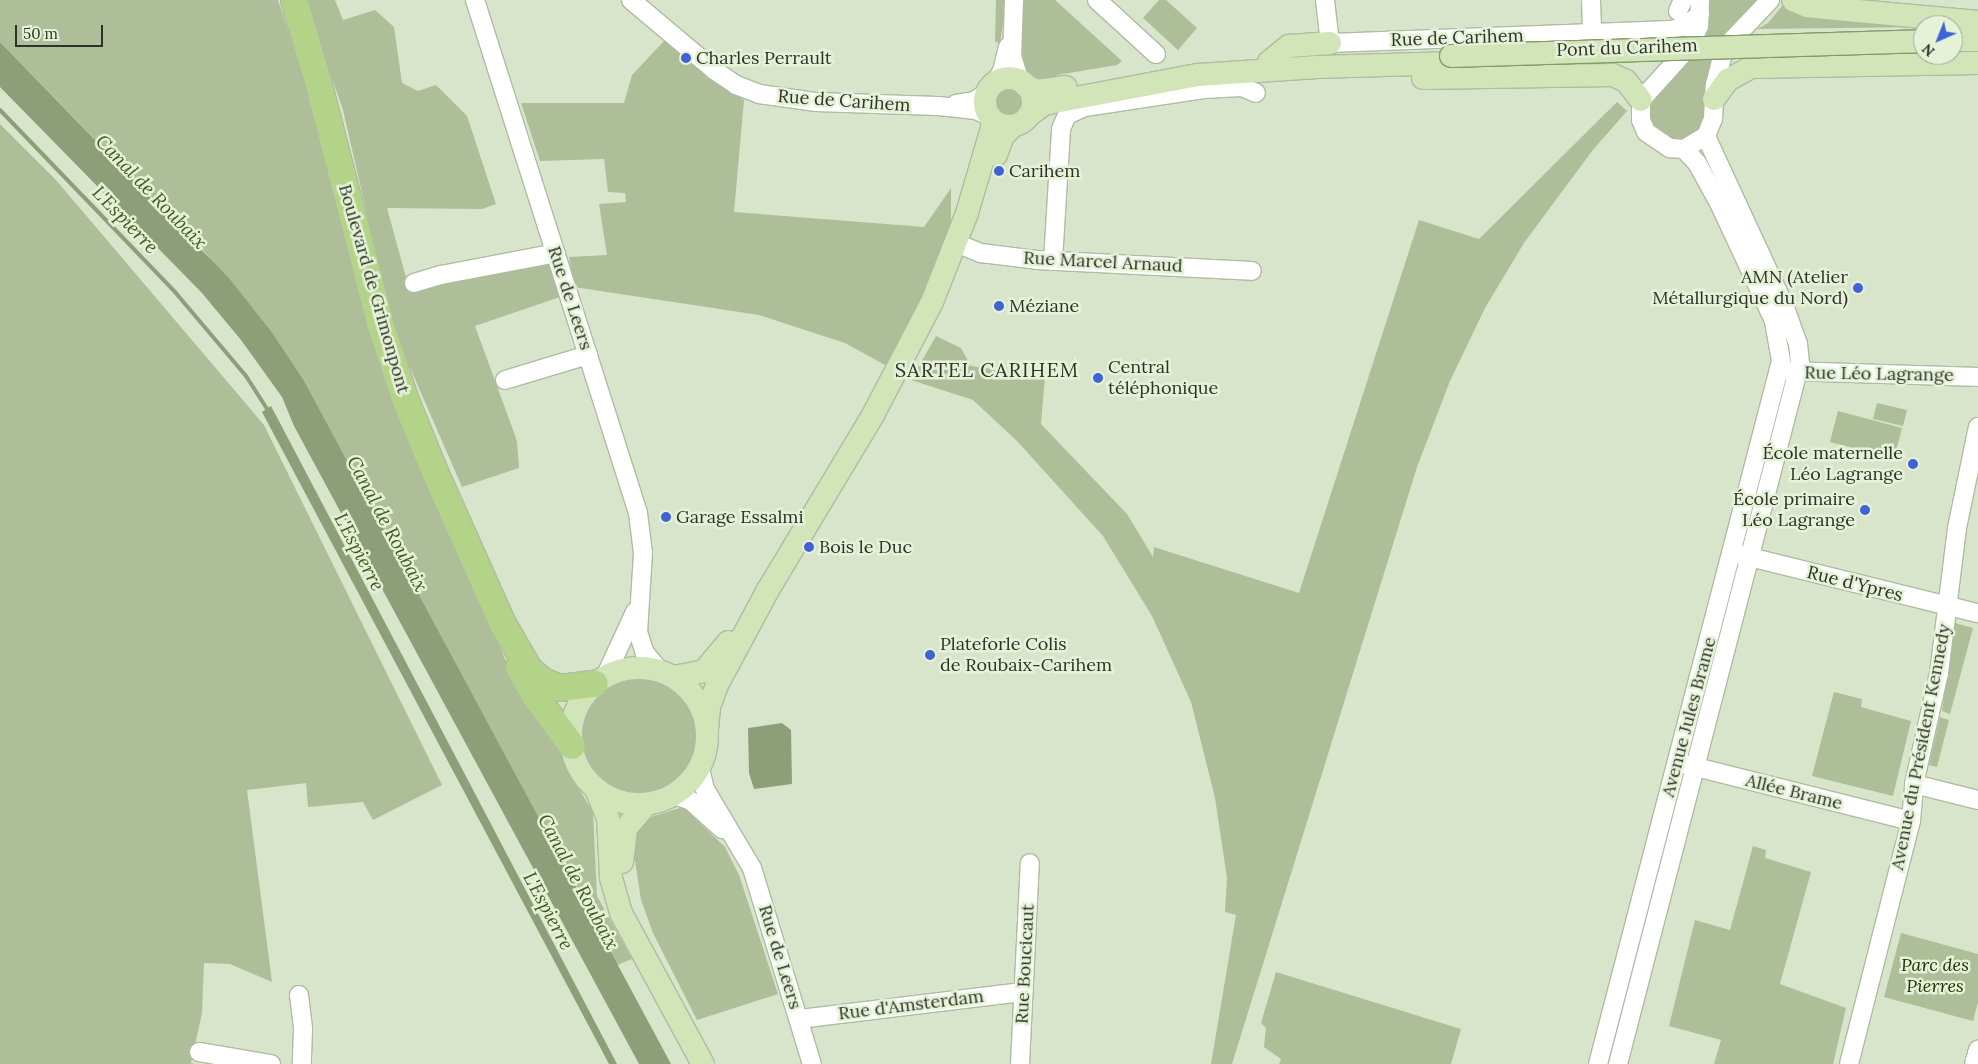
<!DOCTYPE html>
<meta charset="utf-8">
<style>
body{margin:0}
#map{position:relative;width:1978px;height:1064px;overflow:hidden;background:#d9e5cb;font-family:Lora,serif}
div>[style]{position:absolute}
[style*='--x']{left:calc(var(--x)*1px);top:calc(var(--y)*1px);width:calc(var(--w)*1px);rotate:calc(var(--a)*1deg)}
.green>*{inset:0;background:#adbe98}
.round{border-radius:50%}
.water>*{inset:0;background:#8d9f78}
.stream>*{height:4px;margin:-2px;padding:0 2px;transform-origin:2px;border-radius:2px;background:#8d9f78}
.roads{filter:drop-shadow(1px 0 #afbba2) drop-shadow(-1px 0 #afbba2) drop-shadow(0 1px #afbba2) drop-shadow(0 -1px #afbba2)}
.minor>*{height:18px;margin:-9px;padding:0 9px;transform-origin:9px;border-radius:9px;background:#fff}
.major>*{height:22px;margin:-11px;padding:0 11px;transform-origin:11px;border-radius:11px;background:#d1e5b8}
.major>.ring{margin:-11px;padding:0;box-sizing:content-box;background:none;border:22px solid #d1e5b8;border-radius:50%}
.highway>*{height:26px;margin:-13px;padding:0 13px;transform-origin:13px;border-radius:13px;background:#b3d388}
.bridges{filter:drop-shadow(1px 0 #849b66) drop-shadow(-1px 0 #849b66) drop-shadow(0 1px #849b66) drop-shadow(0 -1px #849b66)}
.major-bridge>*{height:22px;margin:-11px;padding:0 11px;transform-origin:11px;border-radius:11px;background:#d1e5b8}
.dots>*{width:14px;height:14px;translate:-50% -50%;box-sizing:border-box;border:2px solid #e6f2d8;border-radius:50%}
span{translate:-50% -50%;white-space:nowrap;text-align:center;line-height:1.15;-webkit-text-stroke:5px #e6f2d8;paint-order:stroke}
.street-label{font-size:18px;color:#2e3228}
.poi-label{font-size:18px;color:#2e3228}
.left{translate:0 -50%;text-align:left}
.right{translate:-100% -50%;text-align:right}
.park-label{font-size:18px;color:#213104;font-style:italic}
.water-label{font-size:19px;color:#445a20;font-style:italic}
.quarter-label{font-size:20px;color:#2e3228;letter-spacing:1px}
.north{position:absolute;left:1913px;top:15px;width:50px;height:50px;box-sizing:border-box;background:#e6f2d8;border:1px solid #9ca592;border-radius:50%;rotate:224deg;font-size:14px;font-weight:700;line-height:20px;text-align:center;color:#2e3228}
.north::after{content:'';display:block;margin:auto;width:18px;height:22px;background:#3f63d4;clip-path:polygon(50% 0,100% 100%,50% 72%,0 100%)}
.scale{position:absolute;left:15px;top:25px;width:88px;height:22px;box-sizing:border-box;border:2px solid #2e3228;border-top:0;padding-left:6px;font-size:15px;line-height:18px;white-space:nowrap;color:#2e3228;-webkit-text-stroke:4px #e6f2d8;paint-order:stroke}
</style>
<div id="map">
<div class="green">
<i style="clip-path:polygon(0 0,278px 0,470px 578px,509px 668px,561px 749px,569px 772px,593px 812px,597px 896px,632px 959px,617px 965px,312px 397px,271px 331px,203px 250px,0 42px)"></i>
<i style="clip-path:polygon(305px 0,335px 0,343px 20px,375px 10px,394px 27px,402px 83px,418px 91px,436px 85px,467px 116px,496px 204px,482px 209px,387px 208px,410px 292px,547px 260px,560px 297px,475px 326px,517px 441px,519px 468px,462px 487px,408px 363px,387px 302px,343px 110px)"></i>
<i style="clip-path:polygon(996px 0,1007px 0,1000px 43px,995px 42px)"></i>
<i style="clip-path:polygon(1024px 0,1055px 0,1122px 61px,1117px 65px,1057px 75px,1056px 79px,1039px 82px,1027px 76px,1023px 70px,1021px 47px)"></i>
<i style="clip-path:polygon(1159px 0,1166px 0,1197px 28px,1178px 50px,1143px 18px)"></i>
<i style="clip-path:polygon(1708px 0,1760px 0,1721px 38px,1702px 130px,1679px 142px,1665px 140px,1649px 120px,1650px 97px,1692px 59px)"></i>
<i style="clip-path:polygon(1783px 5px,1789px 6px,1923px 27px,1757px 29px,1768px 23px)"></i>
<i style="clip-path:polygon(665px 40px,705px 75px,744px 100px,734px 212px,924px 227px,951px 188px,951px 243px,894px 370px,845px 343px,759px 315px,574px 287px,569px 257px,607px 255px,599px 204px,626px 202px,625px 193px,608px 192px,604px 159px,540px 161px,521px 103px,624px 103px,632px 75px)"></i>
<i class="round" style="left:993px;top:88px;width:30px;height:30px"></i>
<i style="clip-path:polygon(1617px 102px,1627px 111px,1592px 151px,1524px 243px,1485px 308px,1450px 381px,1417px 467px,1232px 1064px,1211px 1064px,1236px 915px,1225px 912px,1227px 878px,1215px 798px,1191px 702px,1152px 616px,1103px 536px,1017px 441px,973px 400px,911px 380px,936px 336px,961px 348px,971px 366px,1045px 377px,1041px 424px,1127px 514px,1153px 557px,1154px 547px,1299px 593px,1419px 220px,1479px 239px)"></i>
<i style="clip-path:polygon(0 124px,56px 180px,264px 425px,442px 785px,373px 820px,363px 802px,308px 807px,306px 783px,247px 790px,272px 982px,230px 964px,204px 963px,202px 1013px,191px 1063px,195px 1064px,0 1064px)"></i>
<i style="clip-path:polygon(1877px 403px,1907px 410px,1903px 426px,1873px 419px)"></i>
<i style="clip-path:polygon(1838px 411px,1902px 428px,1894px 459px,1830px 442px)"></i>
<i style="clip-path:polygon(1955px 623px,1973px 628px,1950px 714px,1942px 711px)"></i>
<i class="round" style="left:579px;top:676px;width:120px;height:120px"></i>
<i style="clip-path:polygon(1834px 692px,1862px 699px,1861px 707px,1911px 721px,1893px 796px,1812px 776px)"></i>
<i style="clip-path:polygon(1940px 717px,1949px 720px,1937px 767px,1929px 765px)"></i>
<i style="clip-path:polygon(683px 807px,725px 847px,739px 875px,778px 994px,697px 1020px,653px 933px,641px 900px,632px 841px,639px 825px,654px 816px)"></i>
<i style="clip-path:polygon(1753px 846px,1766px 850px,1765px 858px,1811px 872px,1780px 984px,1846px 1008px,1833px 1064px,1714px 1064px,1721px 1040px,1669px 1026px,1695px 920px,1730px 930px)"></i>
<i style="clip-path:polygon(1901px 933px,1978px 954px,1978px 1002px,1973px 1021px,1884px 997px)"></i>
<i style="clip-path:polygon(1276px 972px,1461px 1029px,1451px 1064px,1279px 1064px,1281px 1059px,1264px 1047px,1266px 1028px,1261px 1023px)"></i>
</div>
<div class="water">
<i style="clip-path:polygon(0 42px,228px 277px,271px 331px,304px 381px,671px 1064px,639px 1064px,294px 426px,282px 397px,241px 340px,202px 293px,0 87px)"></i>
<i style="clip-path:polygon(271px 406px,470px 784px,617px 1064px,609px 1064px,262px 412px)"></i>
<i style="clip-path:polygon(782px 723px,791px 730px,792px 784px,754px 789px,749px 773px,748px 728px)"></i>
</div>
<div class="stream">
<i style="--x:0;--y:110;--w:252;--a:46.1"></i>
<i style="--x:175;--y:292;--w:110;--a:49.8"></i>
<i style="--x:246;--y:376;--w:43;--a:57.4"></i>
</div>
<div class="roads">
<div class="minor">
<i style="--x:475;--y:0;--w:538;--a:72.37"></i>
<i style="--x:638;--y:513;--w:40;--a:82.9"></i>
<i style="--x:643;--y:553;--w:79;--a:93.6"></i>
<i style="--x:638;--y:632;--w:22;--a:72"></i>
<i style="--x:645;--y:653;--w:23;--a:50"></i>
<i style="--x:631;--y:0;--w:109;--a:40.1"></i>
<i style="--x:714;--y:70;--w:27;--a:34"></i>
<i style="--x:736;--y:85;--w:25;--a:21"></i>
<i style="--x:759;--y:94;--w:58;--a:8"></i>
<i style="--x:816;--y:102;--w:122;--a:1.9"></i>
<i style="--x:938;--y:106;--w:38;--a:6"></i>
<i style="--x:976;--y:110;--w:14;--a:25"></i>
<i style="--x:1014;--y:0;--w:56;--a:92"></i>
<i style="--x:1012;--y:56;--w:27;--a:73"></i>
<i style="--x:1097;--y:0;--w:80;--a:42.5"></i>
<i style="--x:1325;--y:0;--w:43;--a:83.4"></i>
<i style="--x:1330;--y:43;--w:341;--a:-2.2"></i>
<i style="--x:1671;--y:30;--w:17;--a:-17"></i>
<i style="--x:1687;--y:25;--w:17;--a:-40"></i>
<i style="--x:1591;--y:0;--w:33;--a:88"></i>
<i style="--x:1700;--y:0;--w:26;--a:92"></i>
<i style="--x:1699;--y:26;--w:23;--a:115"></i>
<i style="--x:1689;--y:47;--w:72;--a:132.2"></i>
<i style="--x:1641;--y:100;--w:20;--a:90"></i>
<i style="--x:1641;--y:120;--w:13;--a:67"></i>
<i style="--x:1646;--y:132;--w:29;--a:34"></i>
<i style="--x:1670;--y:148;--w:14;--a:4"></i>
<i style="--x:1684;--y:149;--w:26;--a:-31"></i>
<i style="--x:1706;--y:136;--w:18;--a:-68"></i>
<i style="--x:1713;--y:119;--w:34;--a:-87"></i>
<i style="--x:1715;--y:85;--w:29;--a:-76"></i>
<i style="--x:1722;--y:57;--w:21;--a:-59"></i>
<i style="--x:1733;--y:39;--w:54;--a:-46.5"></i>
<i style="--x:1678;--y:11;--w:12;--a:-66"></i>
<i style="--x:994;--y:84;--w:15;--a:-58"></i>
<i style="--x:1002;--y:71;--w:25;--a:-76"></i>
<i style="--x:956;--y:104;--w:18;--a:-9"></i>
<i style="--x:974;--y:101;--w:17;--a:-33"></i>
<i style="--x:956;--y:243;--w:27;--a:22"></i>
<i style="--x:981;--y:253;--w:56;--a:7.1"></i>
<i style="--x:1037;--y:260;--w:215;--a:2.9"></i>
<i style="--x:1053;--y:261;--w:132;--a:-86.5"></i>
<i style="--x:1061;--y:129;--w:15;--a:-67"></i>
<i style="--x:1067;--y:115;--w:20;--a:-24"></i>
<i style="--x:1085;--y:107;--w:120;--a:-8.6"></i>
<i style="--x:1204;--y:89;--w:38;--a:-3"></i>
<i style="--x:1242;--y:87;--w:15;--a:23"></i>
<i style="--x:414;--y:283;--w:28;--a:-17"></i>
<i style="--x:441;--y:275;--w:117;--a:-10.8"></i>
<i style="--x:1788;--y:371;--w:190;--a:1.8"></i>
<i style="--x:505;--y:380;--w:87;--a:-16.8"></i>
<i style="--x:1741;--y:555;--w:244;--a:13.8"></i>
<i style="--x:605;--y:677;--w:72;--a:-65.2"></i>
<i style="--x:1684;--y:764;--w:234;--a:14.1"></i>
<i style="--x:700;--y:768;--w:22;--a:77"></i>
<i style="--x:705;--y:789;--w:92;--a:59.3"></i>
<i style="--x:752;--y:868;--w:205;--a:73"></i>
<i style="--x:1914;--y:784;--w:66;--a:14"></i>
<i style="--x:674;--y:795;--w:18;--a:19"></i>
<i style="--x:691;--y:801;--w:42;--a:42.1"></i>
<i style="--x:299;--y:995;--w:34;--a:83"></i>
<i style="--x:303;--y:1029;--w:35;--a:92"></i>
<i style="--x:799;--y:1019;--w:226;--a:-6.9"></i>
<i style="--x:199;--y:1052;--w:73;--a:9.5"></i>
<i style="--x:1020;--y:1064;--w:201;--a:-87.2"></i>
<i style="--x:1598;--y:1064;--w:726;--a:-75.41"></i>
<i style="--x:1781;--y:361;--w:41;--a:-99.9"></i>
<i style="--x:1774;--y:321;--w:128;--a:-115"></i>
<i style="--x:1720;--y:205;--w:48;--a:-118.7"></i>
<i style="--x:1697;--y:163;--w:19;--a:-133"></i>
<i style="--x:1618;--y:1064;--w:724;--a:-75.45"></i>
<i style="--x:1800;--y:363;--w:19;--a:-96"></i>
<i style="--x:1798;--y:344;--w:41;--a:-109.7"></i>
<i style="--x:1784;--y:305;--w:186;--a:-114.8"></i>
<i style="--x:1849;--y:1064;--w:251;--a:-75.7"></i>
<i style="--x:1911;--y:821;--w:37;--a:-85"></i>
<i style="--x:1914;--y:784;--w:114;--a:-77.3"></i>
<i style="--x:1939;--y:673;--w:146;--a:-82.9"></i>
<i style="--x:1957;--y:528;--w:103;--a:-78.3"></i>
<i style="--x:1974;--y:1064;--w:15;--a:-74"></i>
</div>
<div class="major">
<i style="--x:1793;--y:0;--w:15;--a:23"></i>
<i style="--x:1807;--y:6;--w:29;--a:6"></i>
<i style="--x:1836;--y:9;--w:143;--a:5.2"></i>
<i style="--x:1953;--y:40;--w:25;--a:0"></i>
<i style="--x:1269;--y:62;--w:26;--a:-39"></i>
<i style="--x:1289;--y:46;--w:41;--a:-4.2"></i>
<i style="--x:1423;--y:78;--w:190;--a:-0.9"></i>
<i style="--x:1613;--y:75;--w:14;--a:25"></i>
<i style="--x:1626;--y:81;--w:24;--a:52"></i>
<i class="ring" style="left:985px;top:78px;width:26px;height:26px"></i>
<i style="--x:1026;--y:86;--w:12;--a:24"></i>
<i style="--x:1037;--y:91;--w:29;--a:-8"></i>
<i style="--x:1714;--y:99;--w:24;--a:-54"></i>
<i style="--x:1728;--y:80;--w:26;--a:-29"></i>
<i style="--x:1751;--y:67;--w:227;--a:-1"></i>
<i style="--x:1029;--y:115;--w:19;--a:-36"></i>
<i style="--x:1044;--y:104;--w:157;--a:-10.7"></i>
<i style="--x:1198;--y:75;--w:120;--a:-3.8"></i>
<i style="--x:1318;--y:67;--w:134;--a:-1.7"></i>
<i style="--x:996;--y:155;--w:20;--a:-70"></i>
<i style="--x:1003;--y:136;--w:14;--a:-45"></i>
<i class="ring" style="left:571px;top:668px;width:114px;height:114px"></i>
<i style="--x:674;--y:677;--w:31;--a:-11"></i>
<i style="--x:704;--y:671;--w:38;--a:-50"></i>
<i style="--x:707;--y:730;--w:23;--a:-85"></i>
<i style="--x:709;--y:707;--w:23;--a:-70"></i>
<i style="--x:717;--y:685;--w:108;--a:-61.8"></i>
<i style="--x:768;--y:590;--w:204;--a:-59"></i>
<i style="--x:873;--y:415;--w:127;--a:-62.4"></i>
<i style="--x:932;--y:302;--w:96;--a:-68.5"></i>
<i style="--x:967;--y:213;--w:89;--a:-73.6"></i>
<i style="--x:992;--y:128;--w:9;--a:-90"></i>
<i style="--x:596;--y:789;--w:31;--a:68"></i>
<i style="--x:608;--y:818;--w:60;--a:87.1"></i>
<i style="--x:611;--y:878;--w:36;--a:74"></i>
<i style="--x:621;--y:913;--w:172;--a:61.5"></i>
<i style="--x:622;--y:862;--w:34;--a:-83"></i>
<i style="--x:626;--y:828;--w:32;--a:-49"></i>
</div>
<div class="highway">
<i style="--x:294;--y:0;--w:84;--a:73.5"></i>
<i style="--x:318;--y:81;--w:250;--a:75.6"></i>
<i style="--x:380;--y:323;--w:82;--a:71.6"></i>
<i style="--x:406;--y:401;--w:77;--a:67.8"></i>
<i style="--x:435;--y:472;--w:167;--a:65.9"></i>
<i style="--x:503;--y:624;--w:52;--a:60"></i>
<i style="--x:529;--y:669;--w:18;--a:41"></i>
<i style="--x:543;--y:681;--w:18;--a:22"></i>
<i style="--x:560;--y:688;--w:35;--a:-7"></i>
<i style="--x:519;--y:667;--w:33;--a:61"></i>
<i style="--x:535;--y:696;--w:62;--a:53.5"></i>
</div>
</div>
<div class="bridges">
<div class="major-bridge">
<i style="--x:1451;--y:56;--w:472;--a:-1.8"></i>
</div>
</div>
<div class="dots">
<i style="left:686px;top:58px;background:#3f63d4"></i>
<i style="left:999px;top:171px;background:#3f63d4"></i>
<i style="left:1858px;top:288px;background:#3f63d4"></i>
<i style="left:999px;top:306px;background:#3f63d4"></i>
<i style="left:1098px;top:378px;background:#3f63d4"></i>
<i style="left:1913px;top:464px;background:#3f63d4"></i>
<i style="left:1865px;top:510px;background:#3f63d4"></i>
<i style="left:666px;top:517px;background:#3f63d4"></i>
<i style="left:809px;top:547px;background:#3f63d4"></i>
<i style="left:930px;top:655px;background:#3f63d4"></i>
</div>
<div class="street-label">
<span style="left:1457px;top:38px;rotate:-2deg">Rue de Carihem</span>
<span style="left:1627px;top:48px;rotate:-2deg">Pont du Carihem</span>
<span style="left:844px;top:101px;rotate:4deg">Rue de Carihem</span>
<span style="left:1103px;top:262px;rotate:3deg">Rue Marcel Arnaud</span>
<span style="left:374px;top:289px;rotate:74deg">Boulevard de Grimonpont</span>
<span style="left:570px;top:298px;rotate:72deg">Rue de Leers</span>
<span style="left:1879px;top:374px;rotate:1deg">Rue Léo Lagrange</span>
<span style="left:1855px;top:584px;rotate:14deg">Rue d'Ypres</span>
<span style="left:1689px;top:717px;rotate:-75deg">Avenue Jules Brame</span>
<span style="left:1921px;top:747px;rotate:-79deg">Avenue du Président Kennedy</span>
<span style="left:1794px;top:792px;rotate:14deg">Allée Brame</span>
<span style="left:780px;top:957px;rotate:73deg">Rue de Leers</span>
<span style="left:1025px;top:964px;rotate:-87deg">Rue Boucicaut</span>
<span style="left:911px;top:1005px;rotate:-7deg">Rue d'Amsterdam</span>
</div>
<div class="poi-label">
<span class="left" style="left:696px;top:58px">Charles Perrault</span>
<span class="left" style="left:1009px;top:171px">Carihem</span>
<span class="right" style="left:1848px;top:288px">AMN (Atelier<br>Métallurgique du Nord)</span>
<span class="left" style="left:1009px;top:306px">Méziane</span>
<span class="left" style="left:1108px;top:378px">Central<br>téléphonique</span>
<span class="right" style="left:1903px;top:464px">École maternelle<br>Léo Lagrange</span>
<span class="right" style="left:1855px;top:510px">École primaire<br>Léo Lagrange</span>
<span class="left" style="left:676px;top:517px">Garage Essalmi</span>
<span class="left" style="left:819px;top:547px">Bois le Duc</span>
<span class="left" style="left:940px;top:655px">Plateforle Colis<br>de Roubaix-Carihem</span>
</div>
<div class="park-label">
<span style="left:1935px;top:976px">Parc des<br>Pierres</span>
</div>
<div class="water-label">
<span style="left:151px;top:192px;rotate:46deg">Canal de Roubaix</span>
<span style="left:125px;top:220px;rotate:46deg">L'Espierre</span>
<span style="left:387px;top:524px;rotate:62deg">Canal de Roubaix</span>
<span style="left:359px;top:552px;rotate:62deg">L'Espierre</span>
<span style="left:578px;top:882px;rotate:62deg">Canal de Roubaix</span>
<span style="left:548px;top:911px;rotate:62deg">L'Espierre</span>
</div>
<div class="quarter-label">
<span style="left:987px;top:369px">SARTEL CARIHEM</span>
</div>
<div class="north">N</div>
<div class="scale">50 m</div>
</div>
